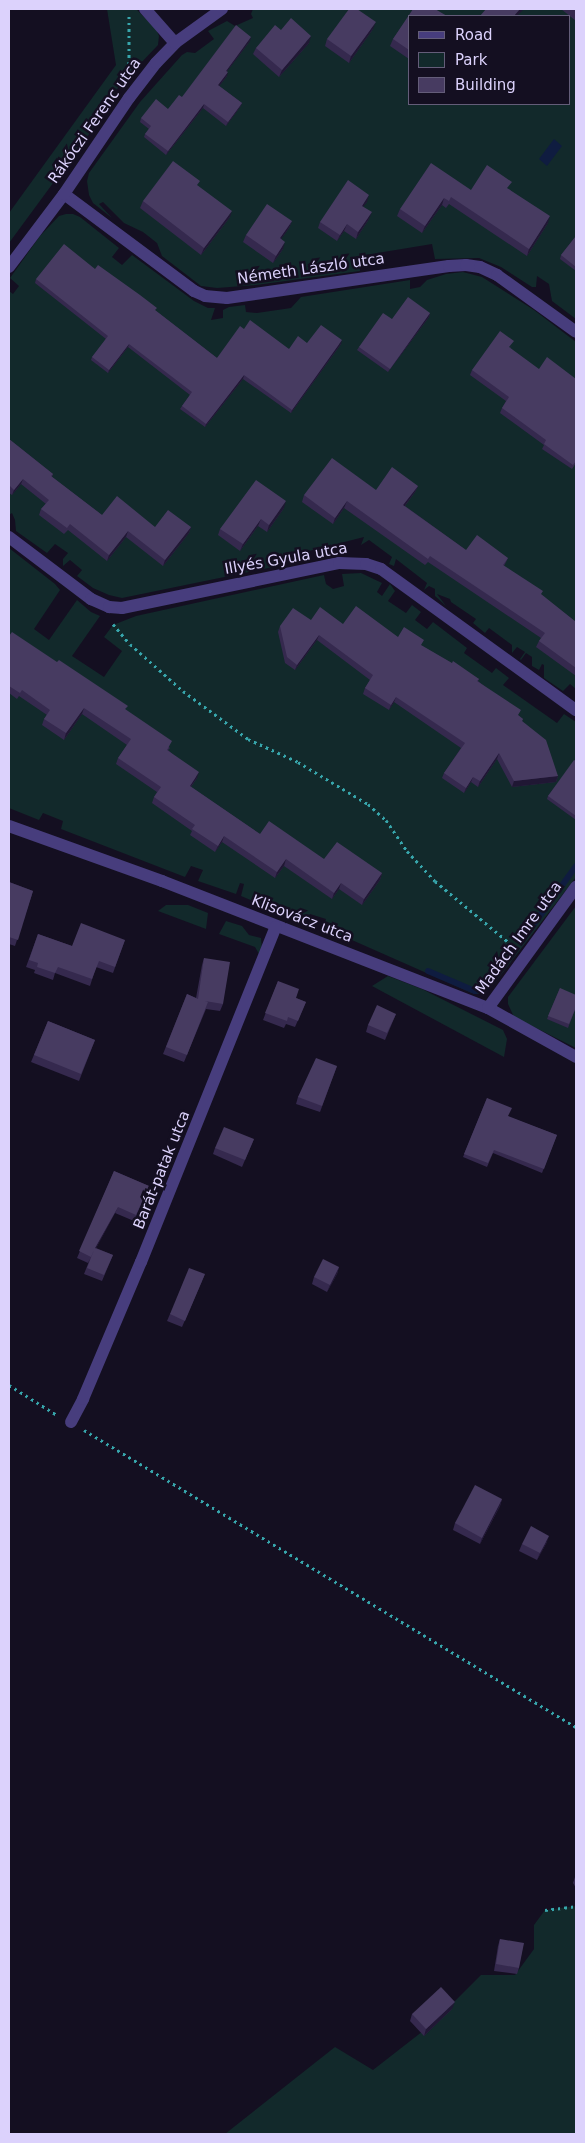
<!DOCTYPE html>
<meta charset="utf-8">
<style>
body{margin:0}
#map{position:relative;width:585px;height:2143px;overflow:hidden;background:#140f21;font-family:"DejaVu Sans",sans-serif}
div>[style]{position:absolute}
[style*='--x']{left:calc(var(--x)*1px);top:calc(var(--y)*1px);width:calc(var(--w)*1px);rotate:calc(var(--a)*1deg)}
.green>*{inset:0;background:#12292b}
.water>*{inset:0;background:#0f1c40}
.stream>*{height:6px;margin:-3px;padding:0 3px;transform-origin:3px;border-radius:3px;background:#0f1c40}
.path>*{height:3px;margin-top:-1.5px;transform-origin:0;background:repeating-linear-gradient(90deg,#37a6ac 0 2.5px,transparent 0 6.5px)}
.minor>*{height:12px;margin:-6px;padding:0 6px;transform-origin:6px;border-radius:6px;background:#473d7d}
.wall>*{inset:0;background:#35294e}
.shaded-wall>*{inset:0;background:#201734}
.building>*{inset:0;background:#473b61}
span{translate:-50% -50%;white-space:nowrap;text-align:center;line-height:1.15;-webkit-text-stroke:5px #140f21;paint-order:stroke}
.street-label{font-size:15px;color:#dcd2fc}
.frame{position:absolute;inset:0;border:10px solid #dcd2fc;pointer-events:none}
.legend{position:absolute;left:408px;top:15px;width:162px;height:90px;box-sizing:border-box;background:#140f21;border:1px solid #645d79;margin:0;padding:6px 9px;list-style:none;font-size:15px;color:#dcd2fc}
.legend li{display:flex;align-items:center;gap:10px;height:25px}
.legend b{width:25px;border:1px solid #645d79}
</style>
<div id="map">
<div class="green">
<i style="clip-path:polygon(107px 9px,136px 9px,156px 29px,159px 36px,158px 45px,119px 86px,95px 126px,9px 243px,9px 213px,116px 65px)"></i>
<i style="clip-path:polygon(evenodd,253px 9px,576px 9px,576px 319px,552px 301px,549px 284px,537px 276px,536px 287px,532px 287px,501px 267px,479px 258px,435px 259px,432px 244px,359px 256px,360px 271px,256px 285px,217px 288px,201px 286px,162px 256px,157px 243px,143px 232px,124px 223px,103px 202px,99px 204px,112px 218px,93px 203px,89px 195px,87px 181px,89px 173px,140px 102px,182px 55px,187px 52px,195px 53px,214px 39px,208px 31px,227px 21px,235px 26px,253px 18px,251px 14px,253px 9px,409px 16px,569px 16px,569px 104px,409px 104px,409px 16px)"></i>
<i style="clip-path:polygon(66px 214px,73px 214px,80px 217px,119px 248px,112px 257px,122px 265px,132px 255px,194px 301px,208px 308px,215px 308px,211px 320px,223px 318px,223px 310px,229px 307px,245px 305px,246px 312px,257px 313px,291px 308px,301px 297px,410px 280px,410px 289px,420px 287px,427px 280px,446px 274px,463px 272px,482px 277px,534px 310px,576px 342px,576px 689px,570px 684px,563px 691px,544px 678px,544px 665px,542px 664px,539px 670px,532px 666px,532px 657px,526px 653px,521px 660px,520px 659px,525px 652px,517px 647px,512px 653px,512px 645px,489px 628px,485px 633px,473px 623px,476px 619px,451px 602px,450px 599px,437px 594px,446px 606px,435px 596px,435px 589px,429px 586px,424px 590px,427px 583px,418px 576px,396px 559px,394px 566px,389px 564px,392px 557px,369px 540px,361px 545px,364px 537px,297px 554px,280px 562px,278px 566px,122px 598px,109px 595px,93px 588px,77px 576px,82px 570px,70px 560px,63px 566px,63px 559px,68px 553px,55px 544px,47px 553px,16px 531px,15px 520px,12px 513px,9px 515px,9px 291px,13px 294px,19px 286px,10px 278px,40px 236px,59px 216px)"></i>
<i style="clip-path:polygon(9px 548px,55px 584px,60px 590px,34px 629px,49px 640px,77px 600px,91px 612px,100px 616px,72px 656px,104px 677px,122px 651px,104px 637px,113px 625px,136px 616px,324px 575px,326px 584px,333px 589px,344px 586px,342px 574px,361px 573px,382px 583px,377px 592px,382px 596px,390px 584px,395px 591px,388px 601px,406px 613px,412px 605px,421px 612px,415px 620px,427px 629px,433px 622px,467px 648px,464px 653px,492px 673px,496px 668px,509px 678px,503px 685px,557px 723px,564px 714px,576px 722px,576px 877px,491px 988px,481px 994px,474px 994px,327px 929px,324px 927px,326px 919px,310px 914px,306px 920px,296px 919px,241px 896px,244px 884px,240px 883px,236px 894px,198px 881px,203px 870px,191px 866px,185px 877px,61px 829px,63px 821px,43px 813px,39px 820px,9px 808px)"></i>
<i style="clip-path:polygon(166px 905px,188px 905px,208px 913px,206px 929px,158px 911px)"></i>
<i style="clip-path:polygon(576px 906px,576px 1048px,514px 1017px,508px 1004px,508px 997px)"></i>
<i style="clip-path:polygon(226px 921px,242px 926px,249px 935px,261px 938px,262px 950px,259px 954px,255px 947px,219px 934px)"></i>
<i style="clip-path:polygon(388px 976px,422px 989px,503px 1030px,507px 1039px,504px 1057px,372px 986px)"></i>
<i style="clip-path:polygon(576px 1906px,576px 2134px,225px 2134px,335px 2047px,373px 2070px,432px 2024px,481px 1975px,515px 1975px,534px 1949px,534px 1925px,545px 1910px)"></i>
</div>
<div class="water">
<i style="clip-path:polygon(554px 139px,562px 146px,547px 166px,539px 159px)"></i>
</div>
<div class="stream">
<i style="--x:526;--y:935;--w:85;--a:-54.1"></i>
<i style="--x:428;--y:971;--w:51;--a:23.1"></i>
<i style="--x:475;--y:991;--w:7;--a:-16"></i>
<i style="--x:482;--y:989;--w:9;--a:-41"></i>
<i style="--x:489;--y:983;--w:28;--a:-52"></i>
</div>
<div class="path">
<i style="--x:129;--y:16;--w:54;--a:90"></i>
<i style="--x:113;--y:624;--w:26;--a:50"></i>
<i style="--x:130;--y:644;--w:71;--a:41.6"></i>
<i style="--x:183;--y:691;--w:81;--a:36.4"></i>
<i style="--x:248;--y:739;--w:55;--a:24.7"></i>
<i style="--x:298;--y:762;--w:82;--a:31"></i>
<i style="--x:368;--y:804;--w:24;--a:42"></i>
<i style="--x:386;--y:820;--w:37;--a:56"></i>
<i style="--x:407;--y:851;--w:41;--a:47"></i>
<i style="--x:435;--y:881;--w:102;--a:39.8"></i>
<i style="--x:9;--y:1385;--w:57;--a:32"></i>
<i style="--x:84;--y:1430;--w:575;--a:31.12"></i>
<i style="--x:545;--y:1910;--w:31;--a:-7"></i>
</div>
<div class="minor">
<i style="--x:145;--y:9;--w:45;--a:48.6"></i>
<i style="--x:64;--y:194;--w:162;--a:36.7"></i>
<i style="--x:194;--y:291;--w:12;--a:24"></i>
<i style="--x:205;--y:296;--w:22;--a:5"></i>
<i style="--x:227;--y:298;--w:224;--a:-8.2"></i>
<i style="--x:449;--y:266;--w:17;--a:-3"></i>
<i style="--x:466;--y:265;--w:14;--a:8"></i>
<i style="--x:480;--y:267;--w:19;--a:25"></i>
<i style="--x:497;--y:275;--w:97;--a:35.8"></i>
<i style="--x:9;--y:267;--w:91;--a:-53"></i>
<i style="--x:64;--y:194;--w:116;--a:-55.9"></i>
<i style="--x:129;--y:98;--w:44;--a:-52.4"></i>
<i style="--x:156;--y:63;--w:28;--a:-46"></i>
<i style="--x:175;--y:43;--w:58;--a:-35.9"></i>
<i style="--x:9;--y:537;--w:103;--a:37.1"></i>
<i style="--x:91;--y:599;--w:20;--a:24"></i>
<i style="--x:109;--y:607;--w:13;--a:4"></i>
<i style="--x:122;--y:608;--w:222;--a:-11.7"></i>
<i style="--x:339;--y:563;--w:27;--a:2"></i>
<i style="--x:366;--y:564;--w:16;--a:18"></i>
<i style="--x:381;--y:569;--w:241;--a:35.9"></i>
<i style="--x:9;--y:826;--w:163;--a:19.8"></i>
<i style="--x:162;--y:881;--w:350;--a:21.3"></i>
<i style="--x:488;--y:1008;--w:101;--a:29.1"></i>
<i style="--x:488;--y:1008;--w:150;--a:-54"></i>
<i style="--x:71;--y:1422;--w:26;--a:-62"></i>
<i style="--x:83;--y:1399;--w:149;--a:-67.1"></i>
<i style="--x:141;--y:1262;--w:361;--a:-68.1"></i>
</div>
<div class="wall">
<i style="clip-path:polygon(561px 9px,576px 9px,576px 21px)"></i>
<i style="clip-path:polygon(409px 16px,409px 59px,390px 46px,393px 39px)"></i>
<i style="clip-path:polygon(373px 29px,349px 63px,325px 46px,327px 39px)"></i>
<i style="clip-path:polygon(281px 30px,309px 43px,279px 77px,253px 54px,256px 48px)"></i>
<i style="clip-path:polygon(250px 41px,227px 71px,227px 76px,219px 86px,242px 103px,240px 107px,226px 126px,203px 108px,166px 155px,144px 137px,145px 134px,149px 129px,140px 122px,141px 118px,168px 109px,182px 97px)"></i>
<i style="clip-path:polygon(198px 186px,230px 217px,201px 255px,140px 208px,143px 201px)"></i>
<i style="clip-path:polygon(509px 189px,548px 223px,527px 256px,449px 204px,446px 208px,442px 205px,422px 233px,397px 216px,400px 209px,471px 190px)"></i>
<i style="clip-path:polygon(367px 202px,363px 206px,369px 219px,356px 239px,344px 231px,337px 241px,318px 228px,320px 222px)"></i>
<i style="clip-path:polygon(292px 221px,289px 228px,281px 239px,283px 249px,273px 263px,243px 242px,246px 235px)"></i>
<i style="clip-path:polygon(576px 236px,576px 271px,560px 259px,561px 255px)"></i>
<i style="clip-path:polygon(95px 269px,156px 311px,217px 358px,244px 329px,289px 349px,307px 343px,341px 344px,291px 413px,243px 379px,205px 427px,180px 409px,182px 406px,190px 395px,128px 347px,108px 373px,91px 360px,92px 357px,106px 339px,35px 283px,36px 279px)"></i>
<i style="clip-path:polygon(430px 313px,429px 317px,388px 372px,357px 350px,359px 347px,392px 319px)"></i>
<i style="clip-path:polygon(512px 346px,510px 348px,576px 463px,572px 469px,542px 449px,544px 445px,500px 413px,502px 408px,506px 401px,470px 375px,472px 370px)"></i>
<i style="clip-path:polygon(9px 439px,53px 474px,52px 477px,102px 515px,155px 527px,191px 527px,189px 533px,163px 566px,126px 537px,107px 561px,68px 530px,64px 534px,39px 515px,41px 509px,46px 504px,21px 484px,12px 495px,9px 493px)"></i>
<i style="clip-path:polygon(418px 486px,415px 492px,405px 506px,466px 550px,508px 558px,504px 566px,576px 622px,576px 676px,536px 647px,539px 641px,541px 638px,428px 562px,425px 565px,344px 508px,333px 524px,302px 502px,304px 495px,376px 490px)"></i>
<i style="clip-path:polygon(284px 508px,267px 532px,258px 526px,240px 551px,218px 535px,220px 529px)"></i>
<i style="clip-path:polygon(311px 620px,343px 624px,398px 637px,422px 646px,479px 679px,478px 681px,519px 716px,523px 719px,522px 721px,558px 776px,556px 782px,512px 787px,497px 759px,478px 787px,471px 782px,464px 793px,442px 778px,444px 773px,461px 748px,394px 702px,389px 710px,363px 694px,365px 688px,370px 680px,317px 640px,295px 670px,285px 663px,278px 632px,280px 626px)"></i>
<i style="clip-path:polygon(9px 636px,126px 710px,170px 748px,168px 750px,197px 778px,191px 787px,260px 834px,324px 859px,382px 873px,380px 880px,362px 905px,339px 889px,332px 899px,284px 866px,275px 878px,222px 842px,215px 852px,190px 835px,192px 831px,152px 803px,154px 797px,157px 792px,116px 764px,118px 758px,127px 745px,82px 714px,64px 740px,42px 725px,44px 719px,47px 715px,19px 696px,17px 699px,9px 693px)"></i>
<i style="clip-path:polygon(576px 761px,576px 820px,547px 799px,548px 796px)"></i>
<i style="clip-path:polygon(9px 882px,33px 891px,15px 946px,9px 944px)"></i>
<i style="clip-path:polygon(38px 934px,72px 946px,125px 940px,113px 973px,96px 967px,90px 986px,55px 973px,53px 980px,34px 973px,35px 970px,26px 967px)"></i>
<i style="clip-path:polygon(204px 958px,223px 1004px,220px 1011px,206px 1009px,184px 1062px,163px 1054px,187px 994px,196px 998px,202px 965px)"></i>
<i style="clip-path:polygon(278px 981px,296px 998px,306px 1002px,295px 1027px,286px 1024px,284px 1028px,263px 1020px)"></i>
<i style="clip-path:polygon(560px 988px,576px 1007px,568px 1028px,547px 1019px)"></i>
<i style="clip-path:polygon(396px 1014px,385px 1040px,366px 1032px,368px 1025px)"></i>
<i style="clip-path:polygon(48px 1021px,95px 1040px,79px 1081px,31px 1062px)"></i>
<i style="clip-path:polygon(337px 1066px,320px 1112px,296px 1104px,298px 1097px)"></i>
<i style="clip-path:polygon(487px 1098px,509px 1117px,557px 1135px,542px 1173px,493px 1153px,487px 1167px,463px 1157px)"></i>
<i style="clip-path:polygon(254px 1139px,242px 1167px,213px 1154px,215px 1148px)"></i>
<i style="clip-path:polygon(114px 1171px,149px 1186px,134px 1221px,115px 1213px,96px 1248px,113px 1255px,102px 1281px,84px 1274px,90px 1259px,88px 1263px,77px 1258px)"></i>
<i style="clip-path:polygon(339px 1267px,337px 1274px,327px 1292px,312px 1284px,314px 1277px)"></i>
<i style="clip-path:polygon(205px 1274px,182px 1327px,167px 1321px,170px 1314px)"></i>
<i style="clip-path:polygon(502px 1499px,500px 1506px,480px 1544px,453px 1530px,455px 1523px)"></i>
<i style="clip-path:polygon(547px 1542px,537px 1560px,519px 1551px,522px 1544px)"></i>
<i style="clip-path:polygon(576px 1876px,576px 1888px,573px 1883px,575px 1877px)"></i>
<i style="clip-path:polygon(500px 1939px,519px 1968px,517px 1974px,494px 1971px,498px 1946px)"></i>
<i style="clip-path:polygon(452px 2009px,424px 2036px,410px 2021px,412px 2014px)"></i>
</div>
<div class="shaded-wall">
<i style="clip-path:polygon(520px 9px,524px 9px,517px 16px,514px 16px)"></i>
<i style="clip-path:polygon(376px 22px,373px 29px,349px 63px,351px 56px)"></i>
<i style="clip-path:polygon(311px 36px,309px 43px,279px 77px,282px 70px)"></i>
<i style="clip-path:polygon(251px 37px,250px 41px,225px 74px,226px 71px)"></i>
<i style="clip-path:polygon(228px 72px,227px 76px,217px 89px,218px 85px)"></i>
<i style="clip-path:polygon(242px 103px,240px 107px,226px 126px,228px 122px)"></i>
<i style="clip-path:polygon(204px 104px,203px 108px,166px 155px,168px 151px)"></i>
<i style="clip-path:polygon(369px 195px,367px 202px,359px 212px,362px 206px)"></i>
<i style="clip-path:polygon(444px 198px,442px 205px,422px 233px,425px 226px)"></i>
<i style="clip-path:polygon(232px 211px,230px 217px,201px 255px,204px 248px)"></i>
<i style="clip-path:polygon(372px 212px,369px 219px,356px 239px,358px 232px)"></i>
<i style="clip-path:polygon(550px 216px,548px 223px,527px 256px,529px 249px)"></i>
<i style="clip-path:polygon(292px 221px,289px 228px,277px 245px,280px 238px)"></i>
<i style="clip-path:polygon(347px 224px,344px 231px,337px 241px,340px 235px)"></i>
<i style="clip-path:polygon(285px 242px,283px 249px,273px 263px,276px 256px)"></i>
<i style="clip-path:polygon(430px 313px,429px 317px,388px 372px,390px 369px)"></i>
<i style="clip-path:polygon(342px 340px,341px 344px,291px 413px,292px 410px)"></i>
<i style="clip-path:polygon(129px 344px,128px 347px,108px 373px,109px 370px)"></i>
<i style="clip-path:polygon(244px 375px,243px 379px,205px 427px,206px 424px)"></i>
<i style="clip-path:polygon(23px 479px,21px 484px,12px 495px,14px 490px)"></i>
<i style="clip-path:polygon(418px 486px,415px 492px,401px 511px,403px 505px)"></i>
<i style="clip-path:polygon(286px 501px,284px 508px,267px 532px,269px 525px)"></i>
<i style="clip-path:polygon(347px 501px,344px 508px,333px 524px,335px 518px)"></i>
<i style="clip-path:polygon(261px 519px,258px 526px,240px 551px,243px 544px)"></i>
<i style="clip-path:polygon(191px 527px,189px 533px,163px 566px,165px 560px)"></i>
<i style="clip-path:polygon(128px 531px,126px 537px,107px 561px,109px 555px)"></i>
<i style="clip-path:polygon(319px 635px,317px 640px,295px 670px,297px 665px)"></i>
<i style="clip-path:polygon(396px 697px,394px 702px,389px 710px,391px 705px)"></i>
<i style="clip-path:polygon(84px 708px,82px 714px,64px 740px,66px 733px)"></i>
<i style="clip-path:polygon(499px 753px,497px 759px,478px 787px,480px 781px)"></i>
<i style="clip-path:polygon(199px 772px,197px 778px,187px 792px,190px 786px)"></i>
<i style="clip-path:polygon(558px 776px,556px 782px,512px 787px,514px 781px)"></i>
<i style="clip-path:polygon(473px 777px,471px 782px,464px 793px,466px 788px)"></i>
<i style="clip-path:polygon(224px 836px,222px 842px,215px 852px,218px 846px)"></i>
<i style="clip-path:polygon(286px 859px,284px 866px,275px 878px,277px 872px)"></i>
<i style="clip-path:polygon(382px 873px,380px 880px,362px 905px,364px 899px)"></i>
<i style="clip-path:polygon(341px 883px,339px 889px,332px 899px,334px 893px)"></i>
<i style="clip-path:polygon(118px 1207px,115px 1213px,93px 1254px,95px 1248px)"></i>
<i style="clip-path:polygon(339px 1267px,337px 1274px,327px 1292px,330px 1285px)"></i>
<i style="clip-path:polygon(502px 1499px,500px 1506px,480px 1544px,482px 1538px)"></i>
<i style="clip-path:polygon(549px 1536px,547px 1542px,537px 1560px,540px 1553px)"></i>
<i style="clip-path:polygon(455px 2002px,452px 2009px,424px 2036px,426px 2029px)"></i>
</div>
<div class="building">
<i style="clip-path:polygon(349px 9px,357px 9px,376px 22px,351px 56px,327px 39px)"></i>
<i style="clip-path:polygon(413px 9px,435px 9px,447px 16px,409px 16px,409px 50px,393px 39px)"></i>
<i style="clip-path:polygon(486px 9px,520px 9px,514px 16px,480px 16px)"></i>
<i style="clip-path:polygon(291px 18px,311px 36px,282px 70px,256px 48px,275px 25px,281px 30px)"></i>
<i style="clip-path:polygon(236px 25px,251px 37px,226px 71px,228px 72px,218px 85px,242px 103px,228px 122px,204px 104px,168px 151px,145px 134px,151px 126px,141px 118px,156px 99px,168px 109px,179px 95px,182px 97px)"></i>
<i style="clip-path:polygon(173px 161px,200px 181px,197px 185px,232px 211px,204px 248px,143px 201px)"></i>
<i style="clip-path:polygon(431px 163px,471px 190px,487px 165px,512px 182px,507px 188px,550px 216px,529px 249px,451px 197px,449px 201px,444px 198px,425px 226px,400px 209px)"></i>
<i style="clip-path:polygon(348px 180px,369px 195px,362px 206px,372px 212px,358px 232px,347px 224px,340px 235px,320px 222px)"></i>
<i style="clip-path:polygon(267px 204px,292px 221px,280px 238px,285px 242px,276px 256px,246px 235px)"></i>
<i style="clip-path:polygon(576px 236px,576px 267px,561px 255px)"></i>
<i style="clip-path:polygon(64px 244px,95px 269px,98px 265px,140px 295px,157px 308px,155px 310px,217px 358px,240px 326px,244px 329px,250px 320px,289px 349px,298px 336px,307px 343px,321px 325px,342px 340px,292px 410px,244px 375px,206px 424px,182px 406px,192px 392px,129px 344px,109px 370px,92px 357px,108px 336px,36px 279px)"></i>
<i style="clip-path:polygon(408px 297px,430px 313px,390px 369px,359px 347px,383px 313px,392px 319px)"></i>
<i style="clip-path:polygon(500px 331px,514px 341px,509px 347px,539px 369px,547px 357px,576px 379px,576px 461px,573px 465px,544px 444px,546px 440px,502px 408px,509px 397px,472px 370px)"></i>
<i style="clip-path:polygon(9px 439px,53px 474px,51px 476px,102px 515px,117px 496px,155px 527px,168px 510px,191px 527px,165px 560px,128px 531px,109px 555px,70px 524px,67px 528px,41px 509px,49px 500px,23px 479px,14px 490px,9px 485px)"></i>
<i style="clip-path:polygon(332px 458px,376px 490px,392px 467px,418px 486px,403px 505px,466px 550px,477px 535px,508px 558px,503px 565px,543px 591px,541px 594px,576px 622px,576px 668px,539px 641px,545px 633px,430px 556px,428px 559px,347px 501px,335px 518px,304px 495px)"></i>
<i style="clip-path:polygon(256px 480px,286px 501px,269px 525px,261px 519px,243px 544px,220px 529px)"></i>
<i style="clip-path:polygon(356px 606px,398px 637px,404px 627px,424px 640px,421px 645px,452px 663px,453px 661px,479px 679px,477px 681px,521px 710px,518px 715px,523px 719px,522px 721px,546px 740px,558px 776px,514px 781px,499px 753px,480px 781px,473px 777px,466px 788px,444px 773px,465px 743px,396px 697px,391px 705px,365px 688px,373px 675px,319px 635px,297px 665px,287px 657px,280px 626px,293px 608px,311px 620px,320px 607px,343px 624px)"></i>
<i style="clip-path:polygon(12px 632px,57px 662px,59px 660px,128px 706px,125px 709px,172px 741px,167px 750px,199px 772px,190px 786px,260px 834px,269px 821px,324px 859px,337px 842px,382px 873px,364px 899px,341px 883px,334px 893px,286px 859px,277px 872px,224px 836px,218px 846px,192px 829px,195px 825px,154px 797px,161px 787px,118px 758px,131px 739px,84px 708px,66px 733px,44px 719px,50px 710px,22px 690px,20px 693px,9px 686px,9px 636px)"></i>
<i style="clip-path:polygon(574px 760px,576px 761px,576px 816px,548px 796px)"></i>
<i style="clip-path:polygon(9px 882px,33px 891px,18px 940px,9px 937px)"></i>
<i style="clip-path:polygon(81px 923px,125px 940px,115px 967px,99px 961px,92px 979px,58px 967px,55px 973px,37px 967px,38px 963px,29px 960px,38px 934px,72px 946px)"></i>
<i style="clip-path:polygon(204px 958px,230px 962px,223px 1004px,205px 1001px,208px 1002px,187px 1055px,166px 1047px,187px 994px,198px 999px)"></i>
<i style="clip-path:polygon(278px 981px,299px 989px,296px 998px,306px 1002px,298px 1021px,288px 1017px,287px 1021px,265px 1013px)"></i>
<i style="clip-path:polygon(560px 988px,576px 995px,576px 1007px,569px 1024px,548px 1016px)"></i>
<i style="clip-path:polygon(377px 1005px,396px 1014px,387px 1033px,368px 1025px)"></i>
<i style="clip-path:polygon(48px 1021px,95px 1040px,81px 1074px,34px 1055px)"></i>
<i style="clip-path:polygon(316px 1058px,337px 1066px,322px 1106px,298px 1097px)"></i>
<i style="clip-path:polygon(487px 1098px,512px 1108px,508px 1116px,557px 1135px,544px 1169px,494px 1150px,488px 1163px,464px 1154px)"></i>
<i style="clip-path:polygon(224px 1127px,254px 1139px,245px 1160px,215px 1148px)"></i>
<i style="clip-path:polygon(114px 1171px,149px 1186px,136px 1215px,118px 1207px,95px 1248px,113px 1255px,104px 1275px,87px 1268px,94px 1250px,91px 1257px,79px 1251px)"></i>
<i style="clip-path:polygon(323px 1259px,339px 1267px,330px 1285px,314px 1277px)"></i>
<i style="clip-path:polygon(189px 1268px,205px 1274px,185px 1321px,170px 1314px)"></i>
<i style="clip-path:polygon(475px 1485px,502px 1499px,482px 1538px,455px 1523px)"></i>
<i style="clip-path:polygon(531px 1526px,549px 1536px,540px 1553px,522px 1544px)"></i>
<i style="clip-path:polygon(500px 1939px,524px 1943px,519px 1968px,496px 1964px)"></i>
<i style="clip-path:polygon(441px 1987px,455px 2002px,426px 2029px,412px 2014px)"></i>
</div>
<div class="street-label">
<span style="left:95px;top:121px;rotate:-55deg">Rákóczi Ferenc utca</span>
<span style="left:311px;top:269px;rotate:-8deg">Németh László utca</span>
<span style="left:286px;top:559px;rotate:-10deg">Illyés Gyula utca</span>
<span style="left:302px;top:919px;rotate:21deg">Klisovácz utca</span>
<span style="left:519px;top:938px;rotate:-54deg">Madách Imre utca</span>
<span style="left:162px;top:1170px;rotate:-68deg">Barát-patak utca</span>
</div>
<div class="frame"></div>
<ul class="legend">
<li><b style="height:6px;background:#473d7d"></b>Road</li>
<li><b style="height:14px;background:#12292b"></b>Park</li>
<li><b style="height:14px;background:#473b61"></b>Building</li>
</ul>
</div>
